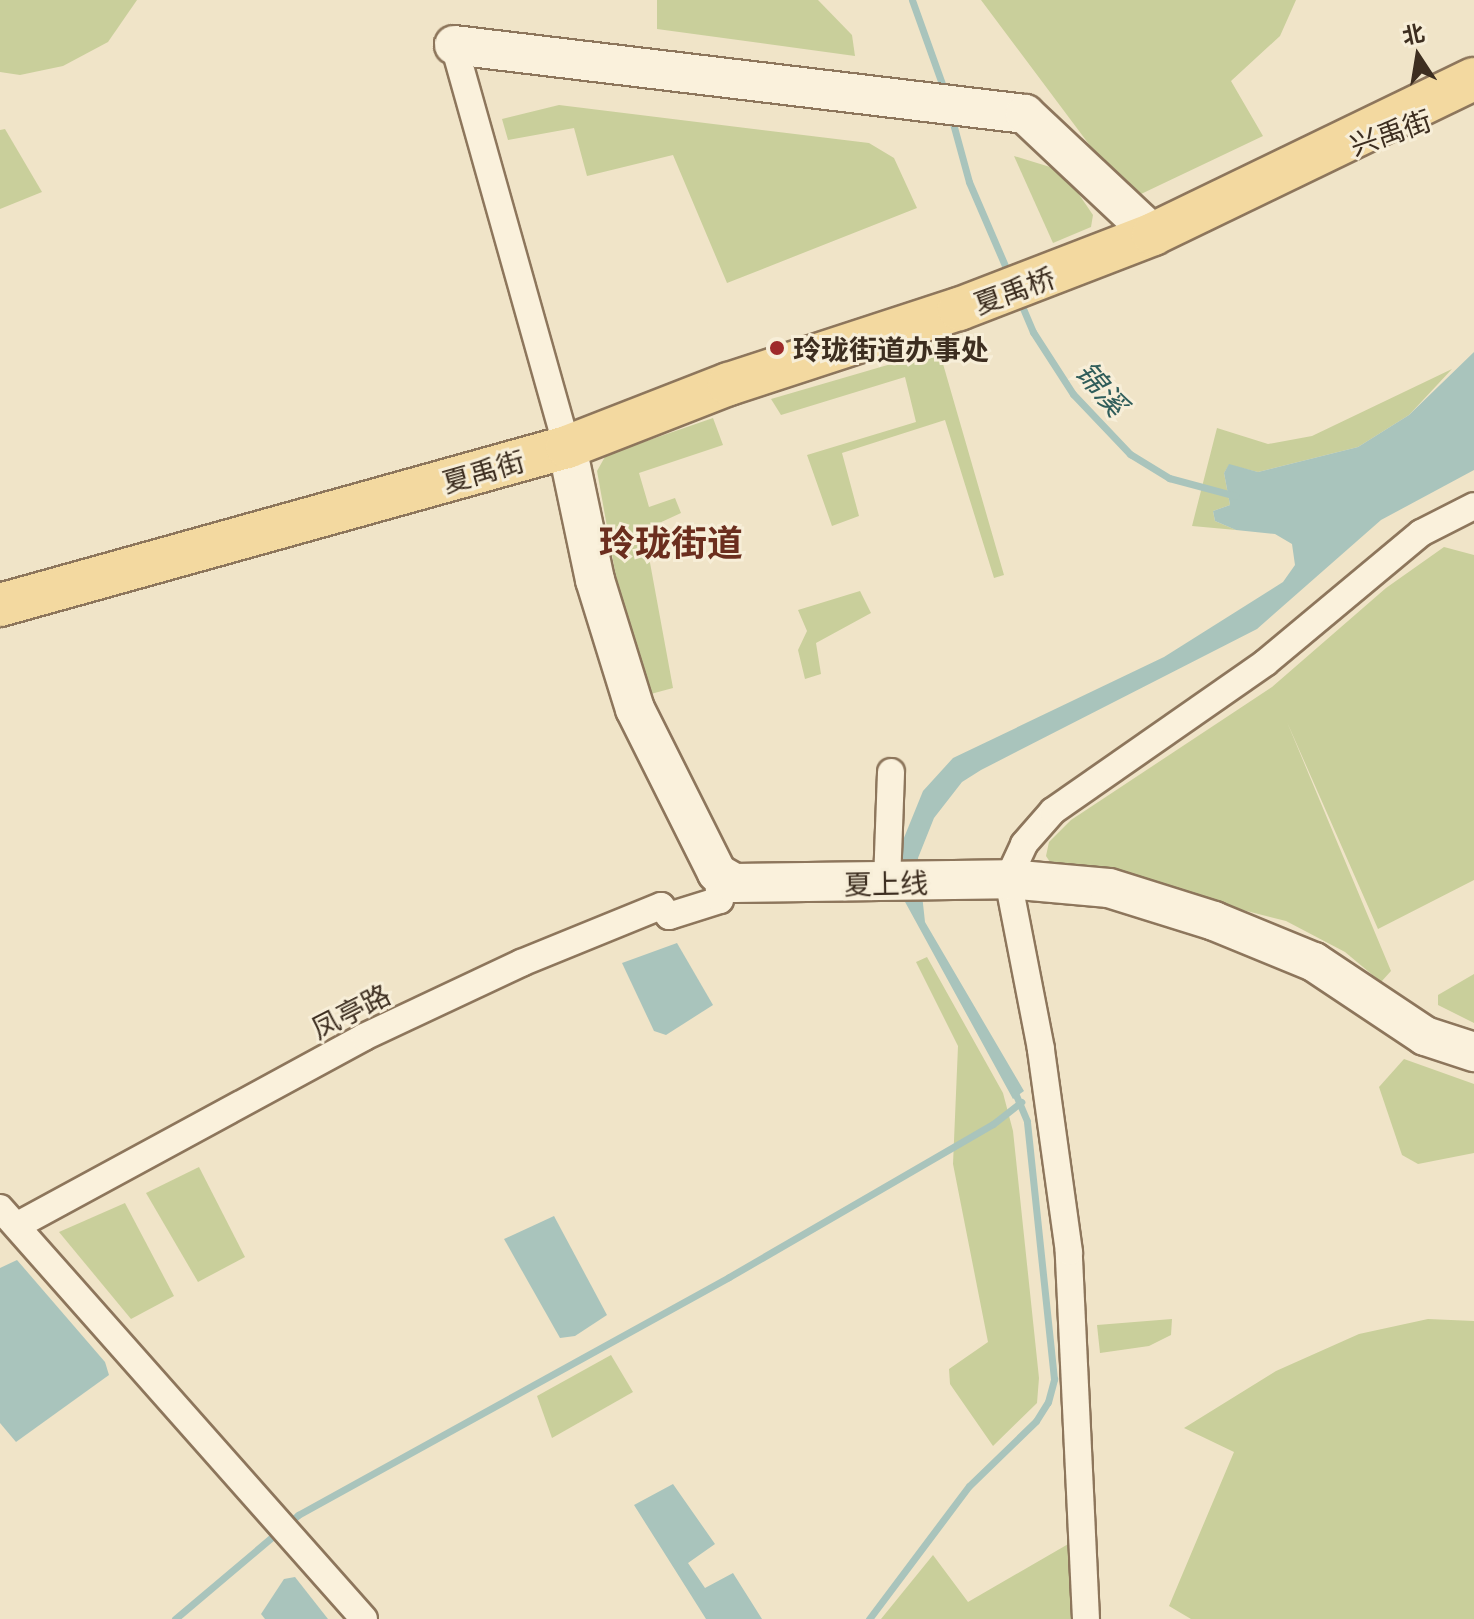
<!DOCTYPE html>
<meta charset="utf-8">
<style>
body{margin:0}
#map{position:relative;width:1474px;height:1619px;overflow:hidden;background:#f0e4c8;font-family:Georgia,"Noto Sans SC",serif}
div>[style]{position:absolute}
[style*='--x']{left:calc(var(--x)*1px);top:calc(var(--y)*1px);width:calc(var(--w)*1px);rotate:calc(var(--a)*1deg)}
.green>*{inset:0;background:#c9cf9b}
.water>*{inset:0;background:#a9c4bc}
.stream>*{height:7px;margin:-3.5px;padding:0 3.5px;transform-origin:3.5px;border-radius:3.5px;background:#a9c4bc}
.roads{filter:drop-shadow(2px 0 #8d765c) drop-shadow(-2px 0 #8d765c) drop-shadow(0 2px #8d765c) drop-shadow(0 -2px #8d765c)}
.street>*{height:26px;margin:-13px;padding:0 13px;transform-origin:13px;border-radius:13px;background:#faf1dc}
.secondary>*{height:38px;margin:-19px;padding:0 19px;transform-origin:19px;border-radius:19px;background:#faf1dc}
.primary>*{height:42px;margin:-21px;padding:0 21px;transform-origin:21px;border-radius:21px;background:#f3d9a0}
.dots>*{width:22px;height:22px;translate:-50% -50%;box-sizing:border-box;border:4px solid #f7eed8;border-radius:50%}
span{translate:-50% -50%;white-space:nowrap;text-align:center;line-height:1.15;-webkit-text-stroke:6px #f7eed8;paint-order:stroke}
.street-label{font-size:28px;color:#3d2e20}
.poi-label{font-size:28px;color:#3d2e20;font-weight:700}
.left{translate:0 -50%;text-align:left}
.water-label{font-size:30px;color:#2f5d5a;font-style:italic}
.district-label{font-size:36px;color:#6b2e1e;font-weight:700}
.north{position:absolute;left:1378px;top:16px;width:80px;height:80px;-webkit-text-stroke:6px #f7eed8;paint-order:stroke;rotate:348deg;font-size:22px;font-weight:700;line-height:32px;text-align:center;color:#3d2e20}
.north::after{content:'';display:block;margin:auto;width:28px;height:36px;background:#3d2e20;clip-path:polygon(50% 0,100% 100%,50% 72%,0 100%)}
</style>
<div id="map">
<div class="green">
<i style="clip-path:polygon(0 0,137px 0,108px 42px,63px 66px,20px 75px,0 72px)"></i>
<i style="clip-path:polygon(657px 0,818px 0,852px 35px,855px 56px,657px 29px)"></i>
<i style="clip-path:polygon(981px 0,1296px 0,1280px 36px,1231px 81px,1263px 136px,1141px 194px,1091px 147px)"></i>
<i style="clip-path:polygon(559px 105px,869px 143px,894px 158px,917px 208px,727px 283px,673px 155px,587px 176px,574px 128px,508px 140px,502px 119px)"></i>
<i style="clip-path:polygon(5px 129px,42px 192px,0 209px,0 130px)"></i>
<i style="clip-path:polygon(1014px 156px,1063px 171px,1093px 215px,1091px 227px,1053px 243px)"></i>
<i style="clip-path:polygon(939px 350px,1004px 575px,994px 578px,945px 420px,842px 453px,859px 516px,832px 526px,807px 455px,916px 422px,905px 377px,781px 415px,771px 399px)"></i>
<i style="clip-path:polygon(1452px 369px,1409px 415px,1358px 447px,1258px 472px,1229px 465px,1224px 473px,1230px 505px,1213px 511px,1215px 521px,1236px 530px,1192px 526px,1217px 428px,1268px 444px,1312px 436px)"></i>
<i style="clip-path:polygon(713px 418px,723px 445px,639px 473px,649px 507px,675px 498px,681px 513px,644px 530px,673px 688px,647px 695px,618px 588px,597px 471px,606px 455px)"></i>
<i style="clip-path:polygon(1444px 547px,1474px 555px,1474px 880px,1378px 929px,1287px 722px,1391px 971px,1381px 982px,1345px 952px,1286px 921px,1076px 867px,1054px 868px,1046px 856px,1049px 842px,1071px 820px,1272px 687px,1386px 588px)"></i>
<i style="clip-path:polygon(860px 591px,871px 613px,816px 643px,821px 674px,805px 679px,798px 650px,807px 631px,798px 610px)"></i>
<i style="clip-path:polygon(927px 957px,1003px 1093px,1013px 1131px,1039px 1378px,1037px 1403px,993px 1446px,950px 1384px,949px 1369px,988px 1342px,953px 1164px,958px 1046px,916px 962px)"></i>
<i style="clip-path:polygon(1474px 974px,1474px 1023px,1438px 1005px,1438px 995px)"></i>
<i style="clip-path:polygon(1404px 1059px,1474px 1084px,1474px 1153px,1418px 1164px,1402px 1155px,1379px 1087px)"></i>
<i style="clip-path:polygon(199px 1167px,245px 1257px,198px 1282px,146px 1193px)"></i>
<i style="clip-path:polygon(125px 1203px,174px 1296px,131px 1319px,59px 1232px)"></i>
<i style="clip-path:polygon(1172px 1319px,1171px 1335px,1149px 1346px,1100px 1353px,1097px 1325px)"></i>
<i style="clip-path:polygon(1428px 1319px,1474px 1321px,1474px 1619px,1191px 1619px,1169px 1606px,1234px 1452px,1184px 1428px,1276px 1371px,1359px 1334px)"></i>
<i style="clip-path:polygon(611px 1355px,633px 1392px,552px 1438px,537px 1396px)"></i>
<i style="clip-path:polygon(1070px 1543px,1071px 1619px,881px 1619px,933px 1555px,968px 1602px)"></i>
</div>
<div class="water">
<i style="clip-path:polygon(1474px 352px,1474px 470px,1381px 520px,1257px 629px,981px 770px,962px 782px,934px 818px,918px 858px,925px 922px,1024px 1091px,1013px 1099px,904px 900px,897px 855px,923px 791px,953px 758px,1164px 657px,1283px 582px,1295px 565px,1292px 544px,1275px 534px,1236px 530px,1215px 521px,1213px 511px,1230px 505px,1224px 473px,1229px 464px,1258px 472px,1358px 447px,1409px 415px)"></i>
<i style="clip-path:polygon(677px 943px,713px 1005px,666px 1035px,654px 1031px,622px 963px)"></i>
<i style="clip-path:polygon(554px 1216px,607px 1315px,575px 1336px,560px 1338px,504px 1239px)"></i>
<i style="clip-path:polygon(17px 1260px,105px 1362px,109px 1375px,16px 1442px,0 1423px,0 1268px)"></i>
<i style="clip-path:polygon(673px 1484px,715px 1544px,688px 1563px,705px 1588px,733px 1573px,762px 1619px,706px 1619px,634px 1505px)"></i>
<i style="clip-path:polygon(295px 1577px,328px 1619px,265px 1619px,261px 1614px,284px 1579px)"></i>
</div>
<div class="stream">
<i style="--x:912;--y:0;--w:98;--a:70.3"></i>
<i style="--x:951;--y:116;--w:68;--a:74.7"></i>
<i style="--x:969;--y:182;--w:103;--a:66.7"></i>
<i style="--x:1019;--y:299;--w:36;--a:67"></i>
<i style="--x:1033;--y:332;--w:74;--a:57.2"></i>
<i style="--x:1073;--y:394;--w:83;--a:46.5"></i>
<i style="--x:1130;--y:454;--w:46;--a:31.6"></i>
<i style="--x:1169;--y:478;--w:69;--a:15"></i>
<i style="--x:175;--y:1619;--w:161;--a:-40.2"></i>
<i style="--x:298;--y:1515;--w:492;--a:-28.9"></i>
<i style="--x:729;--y:1277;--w:305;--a:-30.1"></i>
<i style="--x:993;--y:1124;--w:36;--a:-38"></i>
<i style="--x:869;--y:1619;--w:166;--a:-53.1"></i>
<i style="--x:969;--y:1486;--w:93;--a:-44.1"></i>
<i style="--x:1036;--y:1421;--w:22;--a:-58"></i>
<i style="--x:1048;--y:1402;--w:24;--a:-75"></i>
<i style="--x:1054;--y:1379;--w:259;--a:-96"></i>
<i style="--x:1027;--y:1121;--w:36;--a:-113"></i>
</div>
<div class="roads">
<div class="street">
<i style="--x:454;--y:45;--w:418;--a:74.3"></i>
<i style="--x:887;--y:882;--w:110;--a:-87.9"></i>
<i style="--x:0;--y:1208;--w:549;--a:48.47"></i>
<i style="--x:18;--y:1225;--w:394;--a:-28.5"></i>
<i style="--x:364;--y:1037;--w:174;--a:-25.2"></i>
<i style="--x:521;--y:963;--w:151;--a:-22.2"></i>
<i style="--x:661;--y:906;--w:13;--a:51"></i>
<i style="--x:669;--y:916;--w:53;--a:-17.4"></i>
<i style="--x:720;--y:900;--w:27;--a:-96"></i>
<i style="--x:1086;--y:1619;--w:367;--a:-92.7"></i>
<i style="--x:1069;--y:1252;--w:205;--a:-97.9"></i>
<i style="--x:1041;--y:1049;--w:173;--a:-101"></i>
<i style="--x:1008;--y:879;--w:38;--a:-65"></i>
<i style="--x:1024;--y:844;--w:44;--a:-48.7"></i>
<i style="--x:1053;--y:811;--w:259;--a:-34.9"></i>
<i style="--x:1265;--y:663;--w:203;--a:-39.8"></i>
<i style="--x:1421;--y:533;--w:59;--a:-27"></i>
</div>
<div class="secondary">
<i style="--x:454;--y:45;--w:575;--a:6.89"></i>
<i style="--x:1025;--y:114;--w:175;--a:43.2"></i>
<i style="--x:567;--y:447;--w:136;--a:78.1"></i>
<i style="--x:595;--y:580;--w:135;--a:72.8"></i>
<i style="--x:635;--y:709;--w:183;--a:63.4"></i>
<i style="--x:717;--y:873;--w:20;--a:30"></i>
<i style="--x:734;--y:883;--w:274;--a:-0.8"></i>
<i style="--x:1008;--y:879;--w:101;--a:5.1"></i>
<i style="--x:1109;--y:888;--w:110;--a:17.4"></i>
<i style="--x:1214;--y:921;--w:108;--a:22.3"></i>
<i style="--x:1314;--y:962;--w:133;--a:33.7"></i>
<i style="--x:1425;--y:1036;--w:52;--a:18.1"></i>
</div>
<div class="primary">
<i style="--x:0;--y:605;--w:589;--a:-15.57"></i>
<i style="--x:567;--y:447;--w:174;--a:-21.3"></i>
<i style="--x:729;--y:384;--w:242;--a:-18.1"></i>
<i style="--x:959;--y:309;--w:208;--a:-21.1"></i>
<i style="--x:1153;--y:234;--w:356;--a:-25.8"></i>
</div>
</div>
<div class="dots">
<i style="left:777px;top:348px;background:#9e2a2b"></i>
</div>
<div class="street-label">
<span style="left:1390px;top:131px;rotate:-19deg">兴禹街</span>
<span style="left:1014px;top:289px;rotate:-20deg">夏禹桥</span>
<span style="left:483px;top:470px;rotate:-16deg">夏禹街</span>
<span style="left:886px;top:882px;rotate:-1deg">夏上线</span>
<span style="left:350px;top:1010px;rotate:-27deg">凤亭路</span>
</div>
<div class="poi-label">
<span class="left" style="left:793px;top:348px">玲珑街道办事处</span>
</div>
<div class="water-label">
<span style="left:1103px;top:387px;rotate:50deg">锦溪</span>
</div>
<div class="district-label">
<span style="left:671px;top:541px">玲珑街道</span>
</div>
<div class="north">北</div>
</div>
